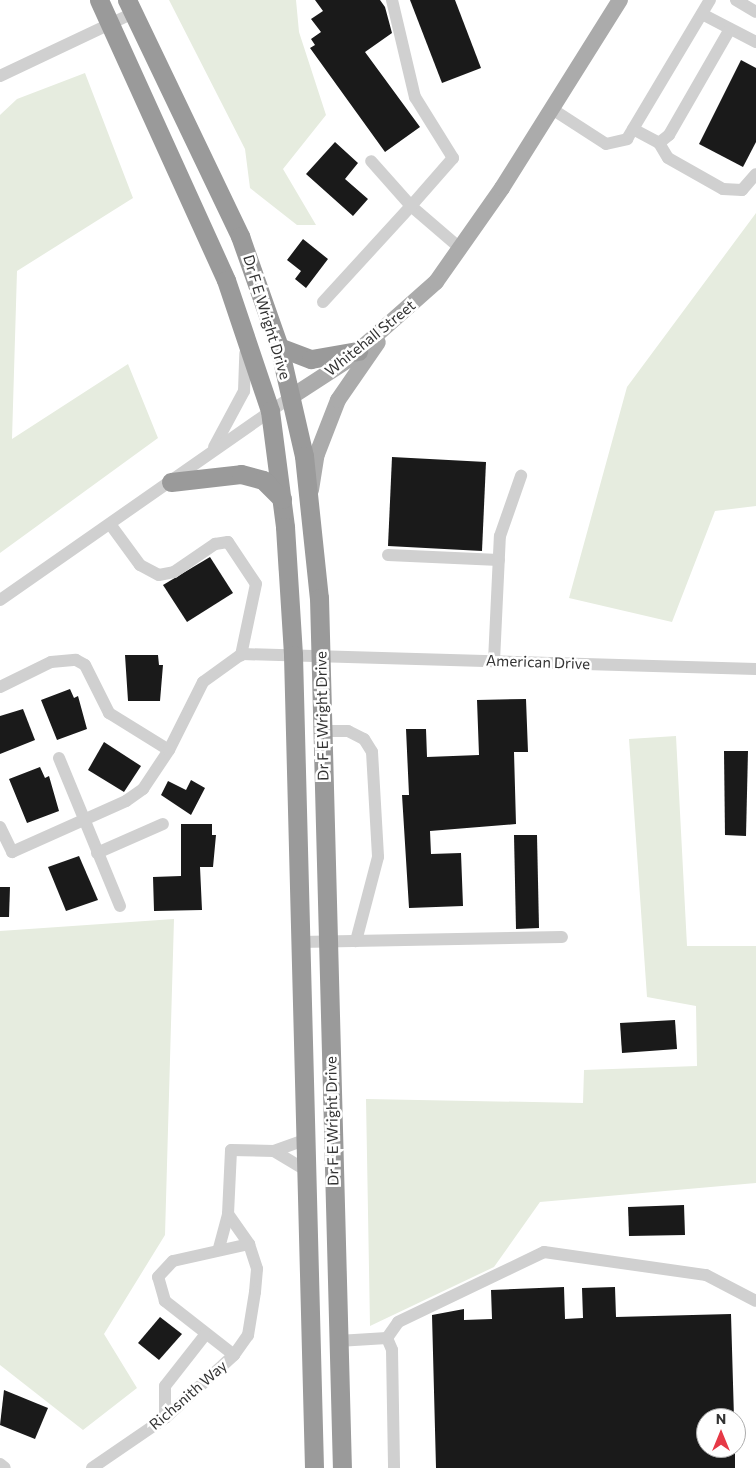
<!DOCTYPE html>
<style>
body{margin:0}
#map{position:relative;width:756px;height:1468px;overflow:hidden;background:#fff;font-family:Commissioner,sans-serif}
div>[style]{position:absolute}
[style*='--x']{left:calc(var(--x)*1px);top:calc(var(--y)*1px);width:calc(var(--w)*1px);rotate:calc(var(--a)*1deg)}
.green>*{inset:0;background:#e6ecdf}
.building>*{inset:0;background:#1a1a1a}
.minor>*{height:12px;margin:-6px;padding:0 6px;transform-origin:6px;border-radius:6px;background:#d0d0d0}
.major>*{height:16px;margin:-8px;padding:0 8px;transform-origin:8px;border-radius:8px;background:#ababab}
.highway>*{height:19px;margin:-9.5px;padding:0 9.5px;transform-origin:9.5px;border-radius:9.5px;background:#9a9a9a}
span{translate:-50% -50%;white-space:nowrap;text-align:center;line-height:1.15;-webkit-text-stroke:5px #fff;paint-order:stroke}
.street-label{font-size:15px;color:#333}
.north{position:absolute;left:696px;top:1408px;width:50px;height:50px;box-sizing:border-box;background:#fff;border:1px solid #adadad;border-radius:50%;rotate:0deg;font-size:14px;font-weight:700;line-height:20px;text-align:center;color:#333}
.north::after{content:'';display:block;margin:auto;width:18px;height:22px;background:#e63946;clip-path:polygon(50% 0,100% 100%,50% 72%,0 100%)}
</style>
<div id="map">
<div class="green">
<i style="clip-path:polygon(169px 0,296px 0,299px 32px,326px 115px,283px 169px,316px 225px,297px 225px,250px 188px,245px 149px)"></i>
<i style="clip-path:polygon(85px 73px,133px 198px,17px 271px,12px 439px,128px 364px,158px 438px,0 553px,0 115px,17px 99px)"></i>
<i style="clip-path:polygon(756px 213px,756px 506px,715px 511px,672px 622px,569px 598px,627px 387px)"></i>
<i style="clip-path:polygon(676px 736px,687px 946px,756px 946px,756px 1183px,540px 1202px,494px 1267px,370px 1326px,366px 1099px,583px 1103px,584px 1070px,697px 1066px,696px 1006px,647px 997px,629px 739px)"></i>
<i style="clip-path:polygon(174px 919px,165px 1235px,104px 1334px,137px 1388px,83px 1430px,0 1365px,0 931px)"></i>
</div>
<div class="building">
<i style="clip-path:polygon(315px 0,380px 0,385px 7px,392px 33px,365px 52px,420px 127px,385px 152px,310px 48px,315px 45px,311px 39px,321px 32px,311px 19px,323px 11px)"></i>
<i style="clip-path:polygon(410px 0,455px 0,481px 68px,442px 83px)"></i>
<i style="clip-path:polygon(741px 60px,756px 68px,756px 142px,743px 167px,699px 144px)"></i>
<i style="clip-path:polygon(335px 142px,358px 163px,345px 179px,368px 199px,353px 216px,306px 174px)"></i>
<i style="clip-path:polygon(303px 239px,328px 259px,306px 288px,295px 279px,301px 271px,287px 260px)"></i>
<i style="clip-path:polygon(392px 457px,486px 462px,482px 551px,388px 546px)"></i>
<i style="clip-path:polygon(210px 557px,233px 593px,187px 622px,163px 585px)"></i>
<i style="clip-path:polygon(125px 655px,158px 655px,159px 665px,163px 665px,160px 701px,128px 701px)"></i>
<i style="clip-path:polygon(70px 689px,74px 698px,78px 696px,87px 729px,57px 740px,41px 700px)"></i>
<i style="clip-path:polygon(526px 699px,528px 752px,514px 752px,516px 824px,430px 831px,431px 854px,461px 853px,463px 906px,409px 908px,402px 795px,409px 795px,406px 729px,426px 729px,427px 757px,479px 755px,477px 700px)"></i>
<i style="clip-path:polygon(23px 709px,35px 740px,0 754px,0 716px)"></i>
<i style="clip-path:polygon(104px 742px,141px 766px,124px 792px,88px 770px)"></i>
<i style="clip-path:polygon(724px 751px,748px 751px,746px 836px,725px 835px)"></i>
<i style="clip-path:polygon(40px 767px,45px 778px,49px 776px,59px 811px,27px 823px,9px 779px)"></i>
<i style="clip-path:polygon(191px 780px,205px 788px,191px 815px,161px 795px,168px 781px,186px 790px)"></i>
<i style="clip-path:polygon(181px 824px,212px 824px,212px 835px,216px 835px,213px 867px,200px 867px,202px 910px,154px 911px,153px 877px,181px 876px)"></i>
<i style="clip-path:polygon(514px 835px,537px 835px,539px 928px,516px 929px)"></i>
<i style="clip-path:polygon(79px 856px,98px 900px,66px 911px,48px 867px)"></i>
<i style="clip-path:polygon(0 887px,10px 887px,9px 917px,0 917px)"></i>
<i style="clip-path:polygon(675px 1020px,677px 1049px,622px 1053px,620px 1023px)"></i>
<i style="clip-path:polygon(684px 1205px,685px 1235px,629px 1236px,628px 1207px)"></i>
<i style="clip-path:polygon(564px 1287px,565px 1319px,583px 1318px,582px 1288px,615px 1287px,616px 1317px,731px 1314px,734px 1418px,706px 1418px,706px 1448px,735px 1448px,735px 1468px,436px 1468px,432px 1315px,464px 1309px,464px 1320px,492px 1319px,491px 1290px)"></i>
<i style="clip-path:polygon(160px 1317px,182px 1334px,159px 1360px,138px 1343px)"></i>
<i style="clip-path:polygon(4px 1390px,48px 1408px,35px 1439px,0 1425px)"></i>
</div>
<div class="minor">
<i style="--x:392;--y:0;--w:100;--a:76.7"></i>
<i style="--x:415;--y:97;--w:72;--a:58.1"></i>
<i style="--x:453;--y:158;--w:64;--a:131.2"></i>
<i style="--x:411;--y:206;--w:66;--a:40.7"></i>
<i style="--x:736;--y:0;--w:23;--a:31"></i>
<i style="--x:702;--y:14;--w:61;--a:27.4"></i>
<i style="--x:0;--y:76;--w:147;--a:-25.3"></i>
<i style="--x:552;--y:109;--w:64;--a:32.9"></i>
<i style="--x:606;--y:144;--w:22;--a:-13"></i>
<i style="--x:627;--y:139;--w:162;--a:-59.2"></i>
<i style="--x:633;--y:129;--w:30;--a:28"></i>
<i style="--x:659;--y:143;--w:17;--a:59"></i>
<i style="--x:668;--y:158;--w:63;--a:29.4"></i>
<i style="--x:723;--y:189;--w:19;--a:3"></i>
<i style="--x:742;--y:190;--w:21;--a:-49"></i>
<i style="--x:659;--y:143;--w:13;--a:-39"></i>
<i style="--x:669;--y:135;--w:122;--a:-60.1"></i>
<i style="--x:323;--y:302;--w:130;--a:-47.5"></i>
<i style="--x:411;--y:206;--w:60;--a:-131.6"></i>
<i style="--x:214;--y:447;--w:64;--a:-61.8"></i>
<i style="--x:244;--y:391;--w:38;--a:-88"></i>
<i style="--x:110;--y:524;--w:51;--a:53.8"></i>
<i style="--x:140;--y:565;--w:21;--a:28"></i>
<i style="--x:159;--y:575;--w:15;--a:-11"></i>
<i style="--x:174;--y:572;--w:50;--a:-34.3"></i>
<i style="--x:215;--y:544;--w:13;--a:-9"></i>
<i style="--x:228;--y:542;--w:50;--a:56.3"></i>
<i style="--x:256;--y:584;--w:73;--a:101.9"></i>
<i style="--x:388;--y:555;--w:111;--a:2.6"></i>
<i style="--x:0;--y:600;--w:355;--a:-34.9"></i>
<i style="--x:494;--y:661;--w:125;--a:-87.3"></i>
<i style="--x:500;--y:536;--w:64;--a:-70.7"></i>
<i style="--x:0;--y:687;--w:57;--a:-26.1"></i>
<i style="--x:51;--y:662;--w:25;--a:-5"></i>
<i style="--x:76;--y:660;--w:10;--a:29"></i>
<i style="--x:85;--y:665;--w:54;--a:63.4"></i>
<i style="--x:109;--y:713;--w:70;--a:31.7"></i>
<i style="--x:322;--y:731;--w:26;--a:0"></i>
<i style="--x:348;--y:731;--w:18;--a:27"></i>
<i style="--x:364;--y:739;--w:15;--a:58"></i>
<i style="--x:372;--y:752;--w:105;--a:86.7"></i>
<i style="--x:378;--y:857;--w:87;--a:104.7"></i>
<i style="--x:59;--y:758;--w:160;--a:67.6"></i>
<i style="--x:0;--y:827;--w:28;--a:64"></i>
<i style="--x:12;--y:852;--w:125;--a:-24.1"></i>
<i style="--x:126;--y:801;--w:21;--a:-35"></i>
<i style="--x:143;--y:789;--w:47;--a:-56.3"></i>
<i style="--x:169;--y:750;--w:76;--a:-63.4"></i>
<i style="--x:203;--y:682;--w:48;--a:-35.7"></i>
<i style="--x:242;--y:654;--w:514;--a:1.67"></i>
<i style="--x:97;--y:853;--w:72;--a:-23.7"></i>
<i style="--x:300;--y:942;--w:262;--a:-1.1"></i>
<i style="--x:274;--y:1151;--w:37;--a:31"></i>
<i style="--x:228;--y:1214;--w:64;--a:-87.3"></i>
<i style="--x:231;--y:1150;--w:43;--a:1.3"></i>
<i style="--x:274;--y:1151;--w:32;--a:-20"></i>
<i style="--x:249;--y:1244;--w:26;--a:72"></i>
<i style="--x:257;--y:1269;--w:23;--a:95"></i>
<i style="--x:255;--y:1292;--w:44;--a:99.2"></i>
<i style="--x:248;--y:1335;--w:24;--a:125"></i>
<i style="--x:234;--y:1355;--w:88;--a:-142"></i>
<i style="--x:165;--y:1301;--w:25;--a:-106"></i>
<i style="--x:158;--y:1277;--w:22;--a:-47"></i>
<i style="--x:173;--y:1261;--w:78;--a:-12.6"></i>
<i style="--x:219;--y:1248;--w:35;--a:-75"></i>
<i style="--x:228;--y:1214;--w:37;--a:55"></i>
<i style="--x:387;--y:1338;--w:19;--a:-55"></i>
<i style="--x:398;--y:1322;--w:162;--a:-25.6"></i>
<i style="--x:544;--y:1252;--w:164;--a:8.1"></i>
<i style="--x:706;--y:1275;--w:56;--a:27.5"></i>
<i style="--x:338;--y:1341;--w:49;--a:-3.5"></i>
<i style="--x:387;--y:1338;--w:13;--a:67"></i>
<i style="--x:392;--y:1350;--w:118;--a:89"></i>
<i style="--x:165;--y:1418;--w:32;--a:-90"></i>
<i style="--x:165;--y:1386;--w:65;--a:-51.9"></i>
<i style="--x:0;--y:1464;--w:6;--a:39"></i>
<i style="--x:92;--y:1468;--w:88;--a:-34.4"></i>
<i style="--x:165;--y:1418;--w:93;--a:-42.4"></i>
</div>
<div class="major">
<i style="--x:291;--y:397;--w:68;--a:-33"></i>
<i style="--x:348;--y:360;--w:118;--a:-41.6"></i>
<i style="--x:436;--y:282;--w:115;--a:-54.9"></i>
<i style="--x:502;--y:188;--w:222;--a:-57.9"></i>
<i style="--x:311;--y:490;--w:36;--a:-81"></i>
<i style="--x:317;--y:454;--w:58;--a:-68.7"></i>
<i style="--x:338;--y:400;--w:70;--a:-55.4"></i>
</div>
<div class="highway">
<i style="--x:99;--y:0;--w:307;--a:65.6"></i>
<i style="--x:226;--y:280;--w:138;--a:71.4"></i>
<i style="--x:270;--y:411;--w:117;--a:82.6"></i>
<i style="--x:285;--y:527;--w:128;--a:86.4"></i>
<i style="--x:293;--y:655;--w:813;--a:88.52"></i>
<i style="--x:127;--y:0;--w:262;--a:64.4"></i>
<i style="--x:240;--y:236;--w:118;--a:70.6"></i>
<i style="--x:279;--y:347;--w:112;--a:77.1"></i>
<i style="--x:304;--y:456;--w:143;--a:84"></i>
<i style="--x:319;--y:598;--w:870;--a:88.49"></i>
<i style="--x:279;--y:347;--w:34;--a:21"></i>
<i style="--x:311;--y:359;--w:48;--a:-9.7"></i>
<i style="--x:171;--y:482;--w:70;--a:-6.5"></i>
<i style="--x:241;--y:474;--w:23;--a:15"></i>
<i style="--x:263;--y:480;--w:27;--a:45"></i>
</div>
<div class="street-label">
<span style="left:267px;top:317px;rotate:73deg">Dr F E Wright Drive</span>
<span style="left:370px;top:338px;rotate:-39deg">Whitehall Street</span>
<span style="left:538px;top:662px;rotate:2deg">American Drive</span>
<span style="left:322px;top:716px;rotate:-91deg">Dr F E Wright Drive</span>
<span style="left:332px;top:1121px;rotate:-91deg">Dr F E Wright Drive</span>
<span style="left:188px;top:1395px;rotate:-41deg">Richsnith Way</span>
</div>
<div class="north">N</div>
</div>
